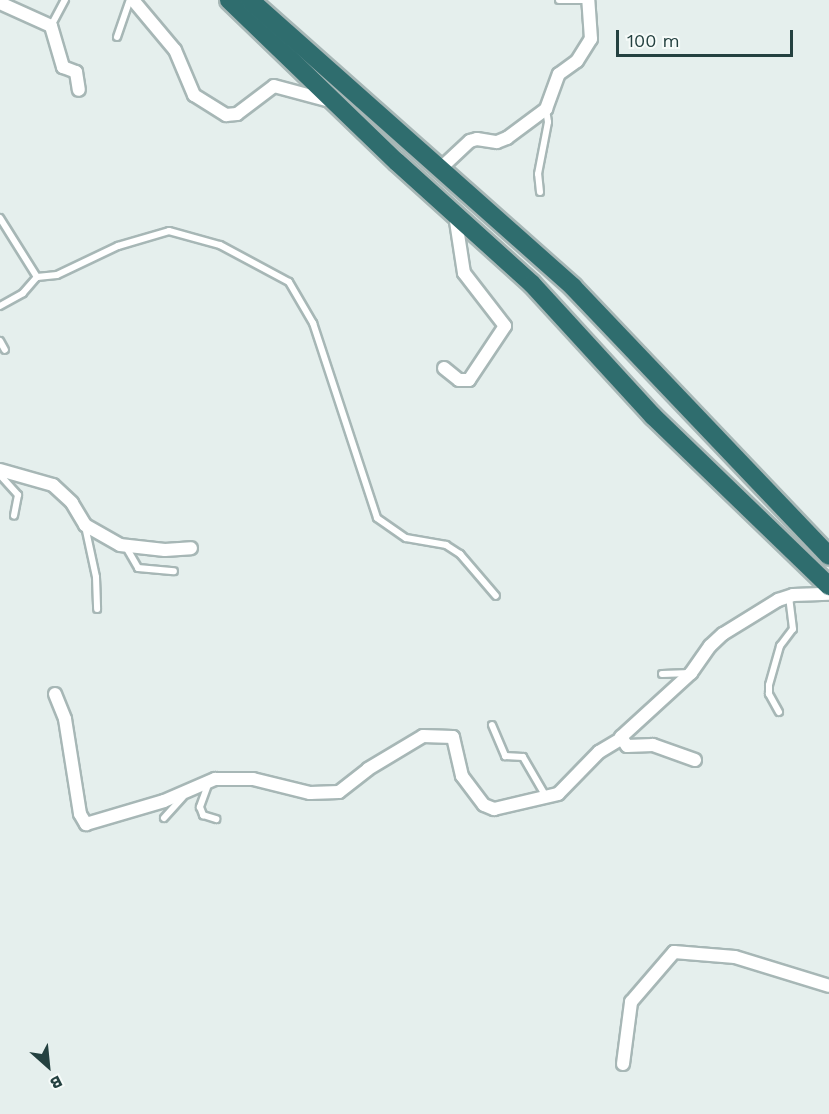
<!DOCTYPE html>
<style>
body{margin:0}
#map{position:relative;width:829px;height:1114px;overflow:hidden;background:#e5efed;font-family:"Work Sans",sans-serif}
div>[style]{position:absolute}
[style*='--x']{left:calc(var(--x)*1px);top:calc(var(--y)*1px);width:calc(var(--w)*1px);rotate:calc(var(--a)*1deg)}
.roads{filter:drop-shadow(2px 0 #a7b7b6) drop-shadow(-2px 0 #a7b7b6) drop-shadow(0 2px #a7b7b6) drop-shadow(0 -2px #a7b7b6)}
.lane>*{height:6px;margin:-3px;padding:0 3px;transform-origin:3px;border-radius:3px;background:#fff}
.street>*{height:12px;margin:-6px;padding:0 6px;transform-origin:6px;border-radius:6px;background:#fff}
.highway>*{height:18px;margin:-9px;padding:0 9px;transform-origin:9px;border-radius:9px;background:#2f6d6e}
span{translate:-50% -50%;white-space:nowrap;text-align:center;line-height:1.15;-webkit-text-stroke:4.5px #f6fbf9;paint-order:stroke}
.north{position:absolute;left:18px;top:1036px;width:60px;height:60px;-webkit-text-stroke:4px #f6fbf9;paint-order:stroke;rotate:153deg;font-size:16px;font-weight:700;line-height:24px;text-align:center;color:#244140}
.north::after{content:'';display:block;margin:auto;width:21px;height:27px;background:#244140;clip-path:polygon(50% 0,100% 100%,50% 72%,0 100%)}
.scale{position:absolute;left:616px;top:30px;width:177px;height:27px;box-sizing:border-box;border:3px solid #244140;border-top:0;padding-left:8px;font-size:18px;line-height:21px;white-space:nowrap;color:#244140;-webkit-text-stroke:4px #f6fbf9;paint-order:stroke}
</style>
<div id="map">
<div class="roads">
<div class="lane">
<i style="--x:559;--y:0;--w:29;--a:0"></i>
<i style="--x:51;--y:26;--w:30;--a:-62"></i>
<i style="--x:117;--y:37;--w:39;--a:-71"></i>
<i style="--x:540;--y:192;--w:18;--a:-96"></i>
<i style="--x:538;--y:174;--w:53;--a:-79.1"></i>
<i style="--x:548;--y:122;--w:13;--a:-99"></i>
<i style="--x:0;--y:218;--w:70;--a:57.9"></i>
<i style="--x:37;--y:277;--w:20;--a:-6"></i>
<i style="--x:57;--y:275;--w:68;--a:-25.4"></i>
<i style="--x:118;--y:246;--w:53;--a:-16.4"></i>
<i style="--x:169;--y:231;--w:53;--a:15.4"></i>
<i style="--x:220;--y:245;--w:78;--a:28.2"></i>
<i style="--x:289;--y:282;--w:48;--a:59.7"></i>
<i style="--x:313;--y:323;--w:205;--a:71.8"></i>
<i style="--x:377;--y:518;--w:35;--a:35"></i>
<i style="--x:406;--y:538;--w:41;--a:9.9"></i>
<i style="--x:446;--y:545;--w:17;--a:33"></i>
<i style="--x:460;--y:554;--w:55;--a:49.4"></i>
<i style="--x:0;--y:306;--w:26;--a:-29"></i>
<i style="--x:23;--y:293;--w:21;--a:-49"></i>
<i style="--x:0;--y:341;--w:10;--a:61"></i>
<i style="--x:0;--y:475;--w:27;--a:48"></i>
<i style="--x:18;--y:495;--w:21;--a:101"></i>
<i style="--x:85;--y:526;--w:52;--a:77.8"></i>
<i style="--x:96;--y:577;--w:32;--a:88"></i>
<i style="--x:126;--y:547;--w:24;--a:60"></i>
<i style="--x:138;--y:568;--w:36;--a:5"></i>
<i style="--x:662;--y:674;--w:29;--a:-2"></i>
<i style="--x:779;--y:712;--w:21;--a:-119"></i>
<i style="--x:769;--y:694;--w:9;--a:-90"></i>
<i style="--x:769;--y:685;--w:41;--a:-74.2"></i>
<i style="--x:780;--y:646;--w:21;--a:-53"></i>
<i style="--x:793;--y:629;--w:33;--a:-97"></i>
<i style="--x:492;--y:725;--w:34;--a:67"></i>
<i style="--x:505;--y:756;--w:18;--a:3"></i>
<i style="--x:523;--y:757;--w:44;--a:59.9"></i>
<i style="--x:209;--y:782;--w:27;--a:110"></i>
<i style="--x:200;--y:807;--w:9;--a:69"></i>
<i style="--x:203;--y:815;--w:14;--a:17"></i>
<i style="--x:164;--y:818;--w:28;--a:-48"></i>
</div>
<div class="street">
<i style="--x:133;--y:0;--w:65;--a:50"></i>
<i style="--x:175;--y:50;--w:49;--a:67.1"></i>
<i style="--x:194;--y:95;--w:38;--a:32"></i>
<i style="--x:226;--y:115;--w:11;--a:-5"></i>
<i style="--x:237;--y:114;--w:46;--a:-37.1"></i>
<i style="--x:274;--y:86;--w:58;--a:15"></i>
<i style="--x:0;--y:3;--w:56;--a:24.3"></i>
<i style="--x:51;--y:26;--w:43;--a:73.7"></i>
<i style="--x:63;--y:67;--w:14;--a:21"></i>
<i style="--x:76;--y:72;--w:18;--a:81"></i>
<i style="--x:441;--y:168;--w:40;--a:-43"></i>
<i style="--x:470;--y:141;--w:7;--a:-16"></i>
<i style="--x:477;--y:139;--w:20;--a:9"></i>
<i style="--x:497;--y:142;--w:11;--a:-22"></i>
<i style="--x:507;--y:138;--w:49;--a:-36.6"></i>
<i style="--x:546;--y:109;--w:37;--a:-70"></i>
<i style="--x:559;--y:74;--w:22;--a:-36"></i>
<i style="--x:577;--y:61;--w:26;--a:-58"></i>
<i style="--x:591;--y:39;--w:39;--a:-94"></i>
<i style="--x:444;--y:368;--w:19;--a:39"></i>
<i style="--x:459;--y:380;--w:10;--a:0"></i>
<i style="--x:469;--y:380;--w:65;--a:-56.3"></i>
<i style="--x:505;--y:326;--w:67;--a:-127.7"></i>
<i style="--x:464;--y:273;--w:59;--a:-98.8"></i>
<i style="--x:0;--y:470;--w:55;--a:15.8"></i>
<i style="--x:53;--y:485;--w:26;--a:43"></i>
<i style="--x:72;--y:503;--w:26;--a:59"></i>
<i style="--x:85;--y:525;--w:40;--a:29.7"></i>
<i style="--x:120;--y:545;--w:45;--a:6.3"></i>
<i style="--x:165;--y:550;--w:26;--a:-4"></i>
<i style="--x:55;--y:694;--w:27;--a:68"></i>
<i style="--x:65;--y:719;--w:96;--a:81"></i>
<i style="--x:80;--y:814;--w:12;--a:59"></i>
<i style="--x:86;--y:824;--w:81;--a:-16.4"></i>
<i style="--x:164;--y:801;--w:56;--a:-23.3"></i>
<i style="--x:215;--y:779;--w:38;--a:0"></i>
<i style="--x:253;--y:779;--w:59;--a:13.8"></i>
<i style="--x:310;--y:793;--w:29;--a:-2"></i>
<i style="--x:339;--y:792;--w:37;--a:-38"></i>
<i style="--x:368;--y:769;--w:64;--a:-31"></i>
<i style="--x:423;--y:736;--w:30;--a:2"></i>
<i style="--x:453;--y:737;--w:40;--a:77"></i>
<i style="--x:462;--y:776;--w:36;--a:53"></i>
<i style="--x:484;--y:805;--w:11;--a:22"></i>
<i style="--x:494;--y:809;--w:66;--a:-13.2"></i>
<i style="--x:558;--y:794;--w:59;--a:-45.7"></i>
<i style="--x:599;--y:752;--w:26;--a:-31"></i>
<i style="--x:695;--y:760;--w:45;--a:-160.3"></i>
<i style="--x:653;--y:745;--w:26;--a:178"></i>
<i style="--x:627;--y:746;--w:11;--a:-124"></i>
<i style="--x:621;--y:737;--w:95;--a:-42.4"></i>
<i style="--x:691;--y:673;--w:33;--a:-55"></i>
<i style="--x:710;--y:646;--w:18;--a:-43"></i>
<i style="--x:723;--y:634;--w:65;--a:-31.7"></i>
<i style="--x:778;--y:600;--w:16;--a:-18"></i>
<i style="--x:793;--y:595;--w:36;--a:-2"></i>
<i style="--x:623;--y:1064;--w:63;--a:-82.6"></i>
<i style="--x:631;--y:1002;--w:66;--a:-49.3"></i>
<i style="--x:674;--y:952;--w:61;--a:4.7"></i>
<i style="--x:735;--y:957;--w:98;--a:17.1"></i>
</div>
<div class="highway">
<i style="--x:229;--y:0;--w:233;--a:44"></i>
<i style="--x:397;--y:162;--w:182;--a:42.1"></i>
<i style="--x:532;--y:284;--w:179;--a:47.5"></i>
<i style="--x:653;--y:416;--w:245;--a:44"></i>
<i style="--x:250;--y:0;--w:432;--a:41.6"></i>
<i style="--x:573;--y:287;--w:371;--a:46.4"></i>
</div>
</div>
<div class="north">B</div>
<div class="scale">100 m</div>
</div>
